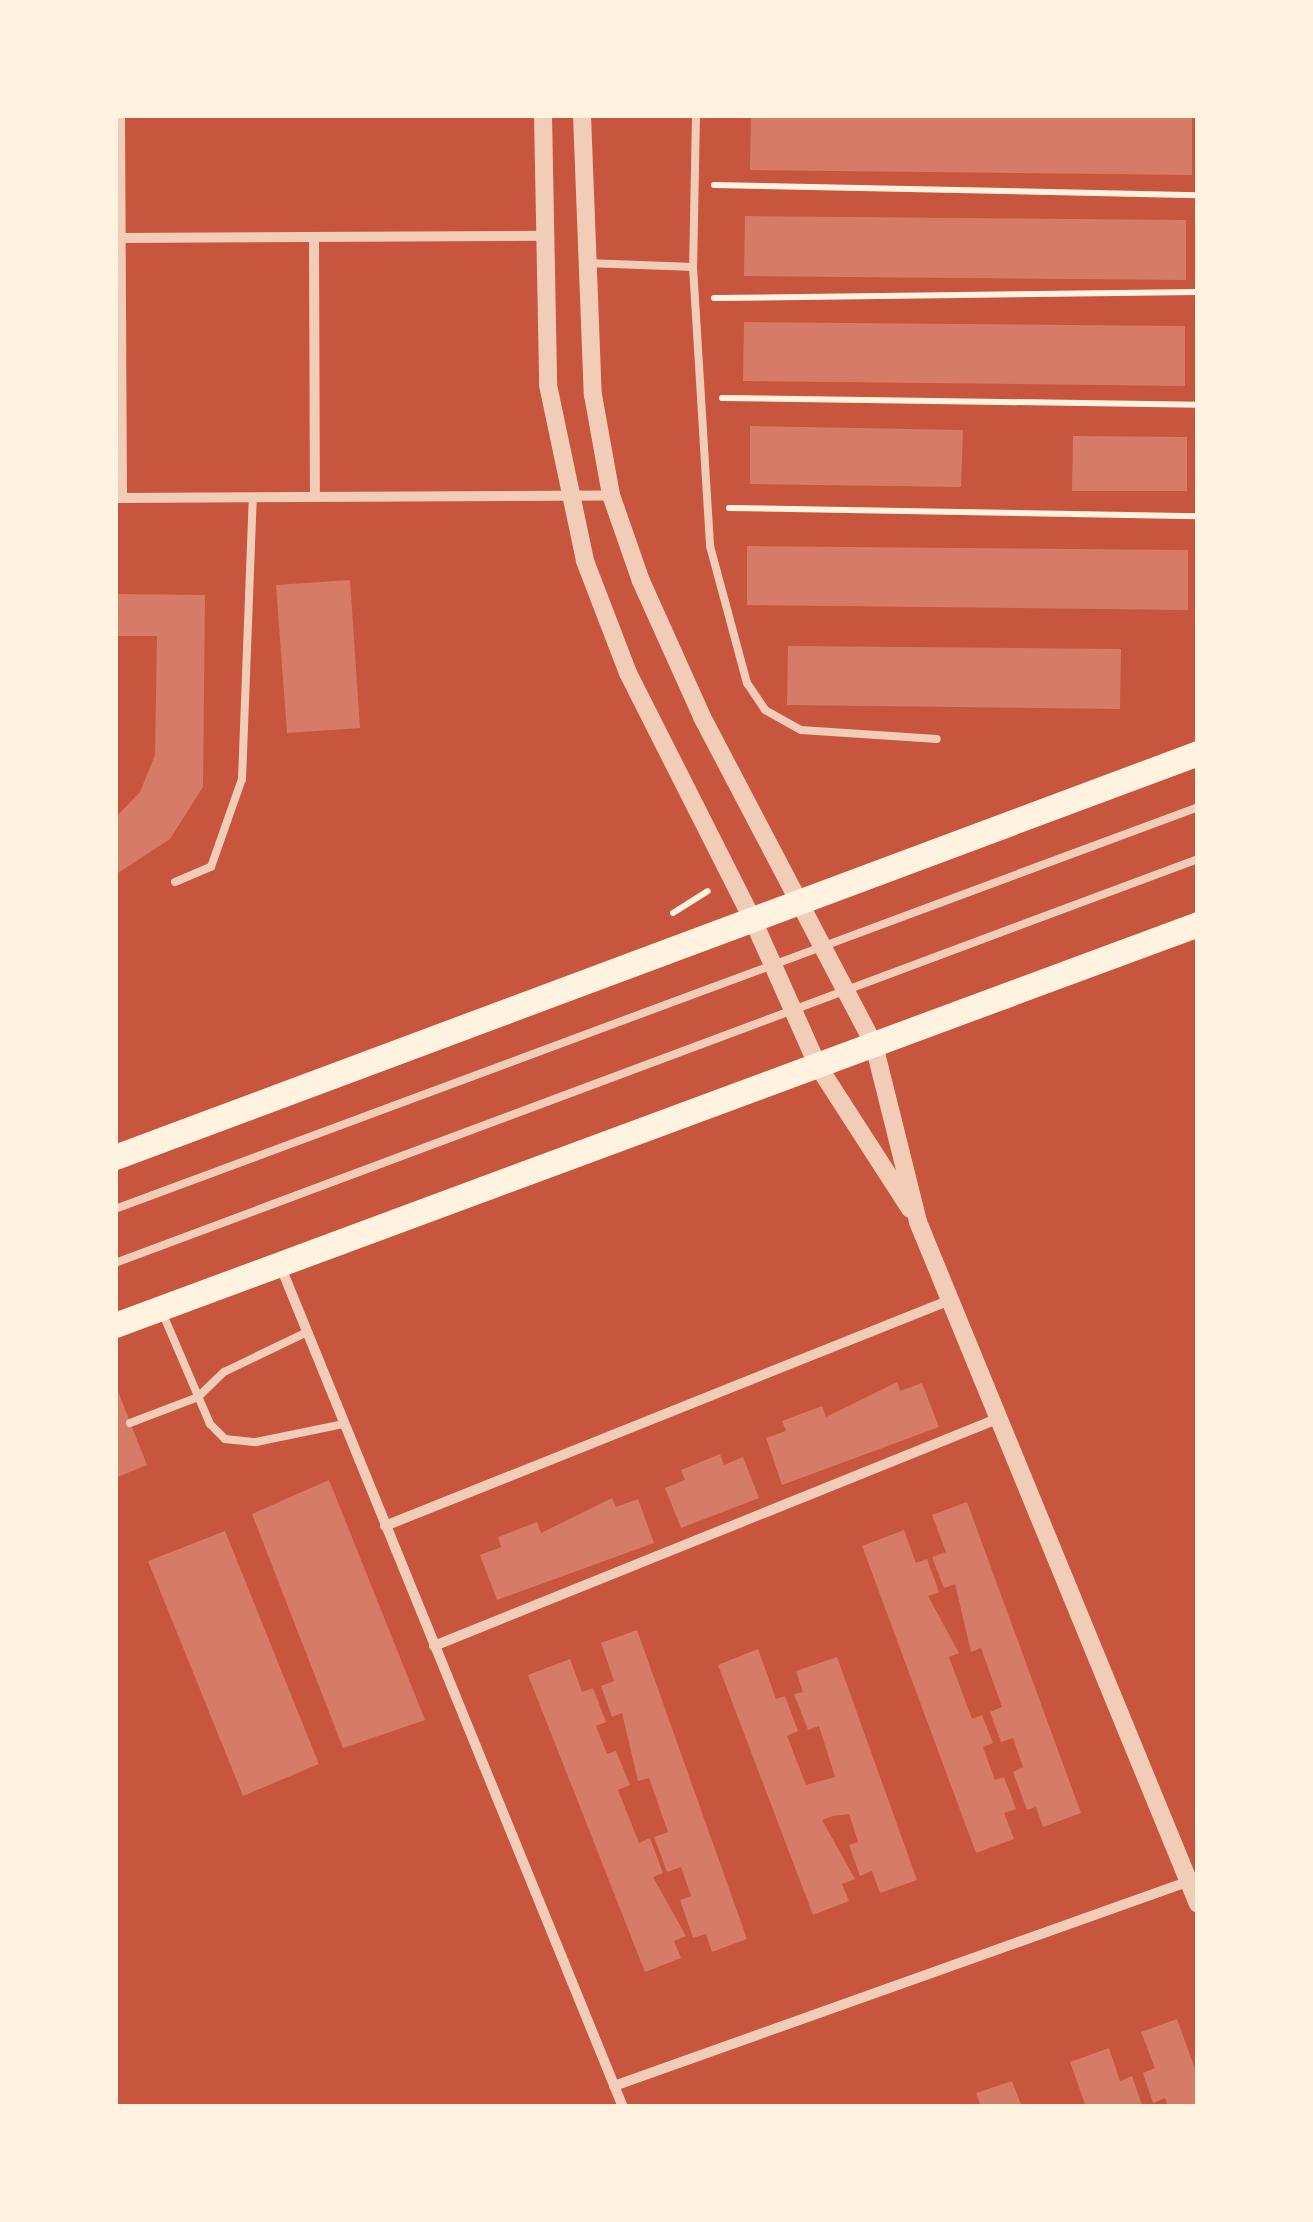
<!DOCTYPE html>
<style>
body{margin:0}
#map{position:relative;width:1313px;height:2222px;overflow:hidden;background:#c8553d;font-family:"Open Sans",sans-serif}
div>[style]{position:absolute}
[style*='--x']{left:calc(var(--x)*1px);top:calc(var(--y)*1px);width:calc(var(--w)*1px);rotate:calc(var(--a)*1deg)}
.building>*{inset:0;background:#d67c66}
.path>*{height:6px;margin:-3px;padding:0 3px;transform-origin:3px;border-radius:3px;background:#fff3e0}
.service>*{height:8px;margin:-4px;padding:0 4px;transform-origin:4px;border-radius:4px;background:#f1ccb7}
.minor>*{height:10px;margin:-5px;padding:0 5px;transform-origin:5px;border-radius:5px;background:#f1ccb7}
.tertiary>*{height:18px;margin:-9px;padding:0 9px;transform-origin:9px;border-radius:9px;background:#f1ccb7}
.primary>*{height:25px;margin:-12.5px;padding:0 12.5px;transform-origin:12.5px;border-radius:12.5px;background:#fff3e0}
span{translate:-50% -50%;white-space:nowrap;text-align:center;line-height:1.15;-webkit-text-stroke:10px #fff3e0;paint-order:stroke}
.frame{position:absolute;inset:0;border:118px solid #fff3e0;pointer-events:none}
</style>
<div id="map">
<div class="building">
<i style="clip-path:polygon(751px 115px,1192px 115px,1192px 175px,750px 170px)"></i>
<i style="clip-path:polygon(745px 216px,1186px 220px,1186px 280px,744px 276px)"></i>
<i style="clip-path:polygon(744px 322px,1185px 326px,1185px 386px,743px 381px)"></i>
<i style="clip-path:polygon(750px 426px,963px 430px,961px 487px,750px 484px)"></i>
<i style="clip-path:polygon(1073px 436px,1187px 437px,1187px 491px,1072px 491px)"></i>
<i style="clip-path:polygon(747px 546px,1188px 550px,1188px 610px,747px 605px)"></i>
<i style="clip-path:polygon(350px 580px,360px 728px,287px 733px,276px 585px)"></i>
<i style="clip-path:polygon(115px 594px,205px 595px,203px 787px,170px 839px,115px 875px,115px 818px,140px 792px,155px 755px,157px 636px,115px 636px)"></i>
<i style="clip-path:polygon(788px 646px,1121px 649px,1120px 709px,787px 705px)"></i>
<i style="clip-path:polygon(897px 1382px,900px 1391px,922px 1383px,939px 1427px,782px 1485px,766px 1438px,786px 1431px,782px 1421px,822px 1406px,826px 1417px)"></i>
<i style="clip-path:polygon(115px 1384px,147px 1465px,115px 1478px)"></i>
<i style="clip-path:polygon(720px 1454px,724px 1465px,743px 1457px,759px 1498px,681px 1528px,665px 1488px,685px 1480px,681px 1470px)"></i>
<i style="clip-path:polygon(329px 1480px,425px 1720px,343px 1748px,252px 1514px)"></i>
<i style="clip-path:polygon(612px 1498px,616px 1507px,638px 1499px,654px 1543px,497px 1600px,480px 1555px,501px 1547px,498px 1537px,537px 1522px,541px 1533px)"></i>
<i style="clip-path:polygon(967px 1502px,1081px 1813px,1043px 1827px,1036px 1807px,1027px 1810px,1013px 1772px,1023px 1767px,1013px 1738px,1001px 1742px,990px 1712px,1002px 1707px,981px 1648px,971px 1652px,955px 1584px,944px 1588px,932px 1557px,946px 1552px,932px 1515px)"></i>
<i style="clip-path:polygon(904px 1530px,916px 1563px,927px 1559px,939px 1592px,928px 1596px,959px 1653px,949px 1657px,972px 1719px,982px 1715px,993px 1743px,983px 1747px,995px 1780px,1004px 1777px,1016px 1809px,1004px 1813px,1014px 1839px,976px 1853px,862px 1546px)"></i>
<i style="clip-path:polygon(225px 1531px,319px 1764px,243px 1796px,148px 1561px)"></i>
<i style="clip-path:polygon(637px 1630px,747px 1939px,712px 1952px,706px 1934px,693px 1938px,680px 1900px,691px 1896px,681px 1867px,667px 1872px,654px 1837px,668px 1832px,649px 1778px,638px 1781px,622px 1713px,612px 1717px,601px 1686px,614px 1681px,601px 1643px)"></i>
<i style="clip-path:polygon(758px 1649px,776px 1699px,785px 1696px,798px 1731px,787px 1736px,806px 1785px,835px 1777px,819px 1726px,808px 1730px,794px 1694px,803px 1692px,796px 1671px,837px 1657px,917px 1880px,880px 1893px,872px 1871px,860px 1876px,849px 1845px,858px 1842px,849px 1814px,833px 1816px,822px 1820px,855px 1879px,842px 1884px,849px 1901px,813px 1915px,718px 1665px)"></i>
<i style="clip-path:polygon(570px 1659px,582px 1692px,593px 1688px,606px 1722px,596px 1726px,607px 1754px,616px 1751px,630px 1785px,618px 1790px,639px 1843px,650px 1838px,663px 1873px,653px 1877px,686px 1936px,674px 1941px,681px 1958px,645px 1972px,528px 1675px)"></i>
<i style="clip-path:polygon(1177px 2019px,1198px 2077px,1198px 2107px,1168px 2107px,1165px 2098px,1153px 2103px,1143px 2073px,1155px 2068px,1141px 2032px)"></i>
<i style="clip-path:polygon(1109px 2048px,1120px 2081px,1132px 2076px,1142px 2105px,1086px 2107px,1070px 2062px)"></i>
<i style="clip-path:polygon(1012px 2081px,1022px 2107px,981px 2107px,976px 2093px)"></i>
</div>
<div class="path">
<i style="--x:714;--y:185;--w:484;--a:1.2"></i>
<i style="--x:714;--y:298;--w:484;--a:-0.7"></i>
<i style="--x:722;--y:398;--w:476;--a:0.8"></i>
<i style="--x:729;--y:508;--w:469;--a:1"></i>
<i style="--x:673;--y:913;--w:41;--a:-32.2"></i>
</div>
<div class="service">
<i style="--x:696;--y:115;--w:152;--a:91.1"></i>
<i style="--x:693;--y:267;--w:280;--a:86.5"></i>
<i style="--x:710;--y:546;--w:142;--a:74.9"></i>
<i style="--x:747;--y:683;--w:32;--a:56"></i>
<i style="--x:765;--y:710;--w:41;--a:29.1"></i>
<i style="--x:801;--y:730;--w:136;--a:3.8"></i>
<i style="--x:587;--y:263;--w:106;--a:2.2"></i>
<i style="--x:175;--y:882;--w:39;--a:-23"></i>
<i style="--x:211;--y:867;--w:93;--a:-70.6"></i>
<i style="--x:242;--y:779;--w:282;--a:-87.8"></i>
<i style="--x:115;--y:1209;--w:1155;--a:-20.36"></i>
<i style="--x:115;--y:1263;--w:1156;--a:-20.46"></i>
<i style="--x:162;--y:1312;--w:122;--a:66.8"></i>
<i style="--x:210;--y:1424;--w:21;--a:45"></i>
<i style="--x:225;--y:1439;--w:31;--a:6"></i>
<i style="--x:256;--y:1442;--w:90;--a:-11.6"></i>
<i style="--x:130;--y:1423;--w:73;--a:-20.9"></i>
<i style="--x:198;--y:1397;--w:36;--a:-44"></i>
<i style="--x:224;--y:1372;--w:92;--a:-25.7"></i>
</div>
<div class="minor">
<i style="--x:120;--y:115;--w:383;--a:89.7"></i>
<i style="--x:314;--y:237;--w:260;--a:89.8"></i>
<i style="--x:115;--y:238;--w:428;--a:-0.3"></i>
<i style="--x:115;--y:498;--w:496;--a:-0.3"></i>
<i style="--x:280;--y:1265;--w:909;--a:67.84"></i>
<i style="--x:385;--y:1526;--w:609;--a:-21.8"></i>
<i style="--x:434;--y:1646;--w:607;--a:-21.96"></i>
<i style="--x:614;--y:2086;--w:620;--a:-19.6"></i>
</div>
<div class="tertiary">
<i style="--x:543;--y:115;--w:270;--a:88.9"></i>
<i style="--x:548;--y:385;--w:180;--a:78.1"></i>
<i style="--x:585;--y:561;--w:120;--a:69"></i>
<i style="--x:628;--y:673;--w:275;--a:63.2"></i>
<i style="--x:752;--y:918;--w:162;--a:66"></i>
<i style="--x:818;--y:1066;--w:170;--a:57.2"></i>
<i style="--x:582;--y:115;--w:280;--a:87.8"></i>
<i style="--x:593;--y:395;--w:102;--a:79.8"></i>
<i style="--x:611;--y:495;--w:91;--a:70.8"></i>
<i style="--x:641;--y:581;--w:149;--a:65.8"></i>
<i style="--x:702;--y:717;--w:370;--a:62.3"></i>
<i style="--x:874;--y:1045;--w:182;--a:76"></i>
<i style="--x:918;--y:1222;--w:737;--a:67.68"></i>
</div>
<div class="primary">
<i style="--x:115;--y:1157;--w:1156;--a:-20.46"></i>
<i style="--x:115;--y:1325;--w:1155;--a:-20.32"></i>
</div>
<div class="frame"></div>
</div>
